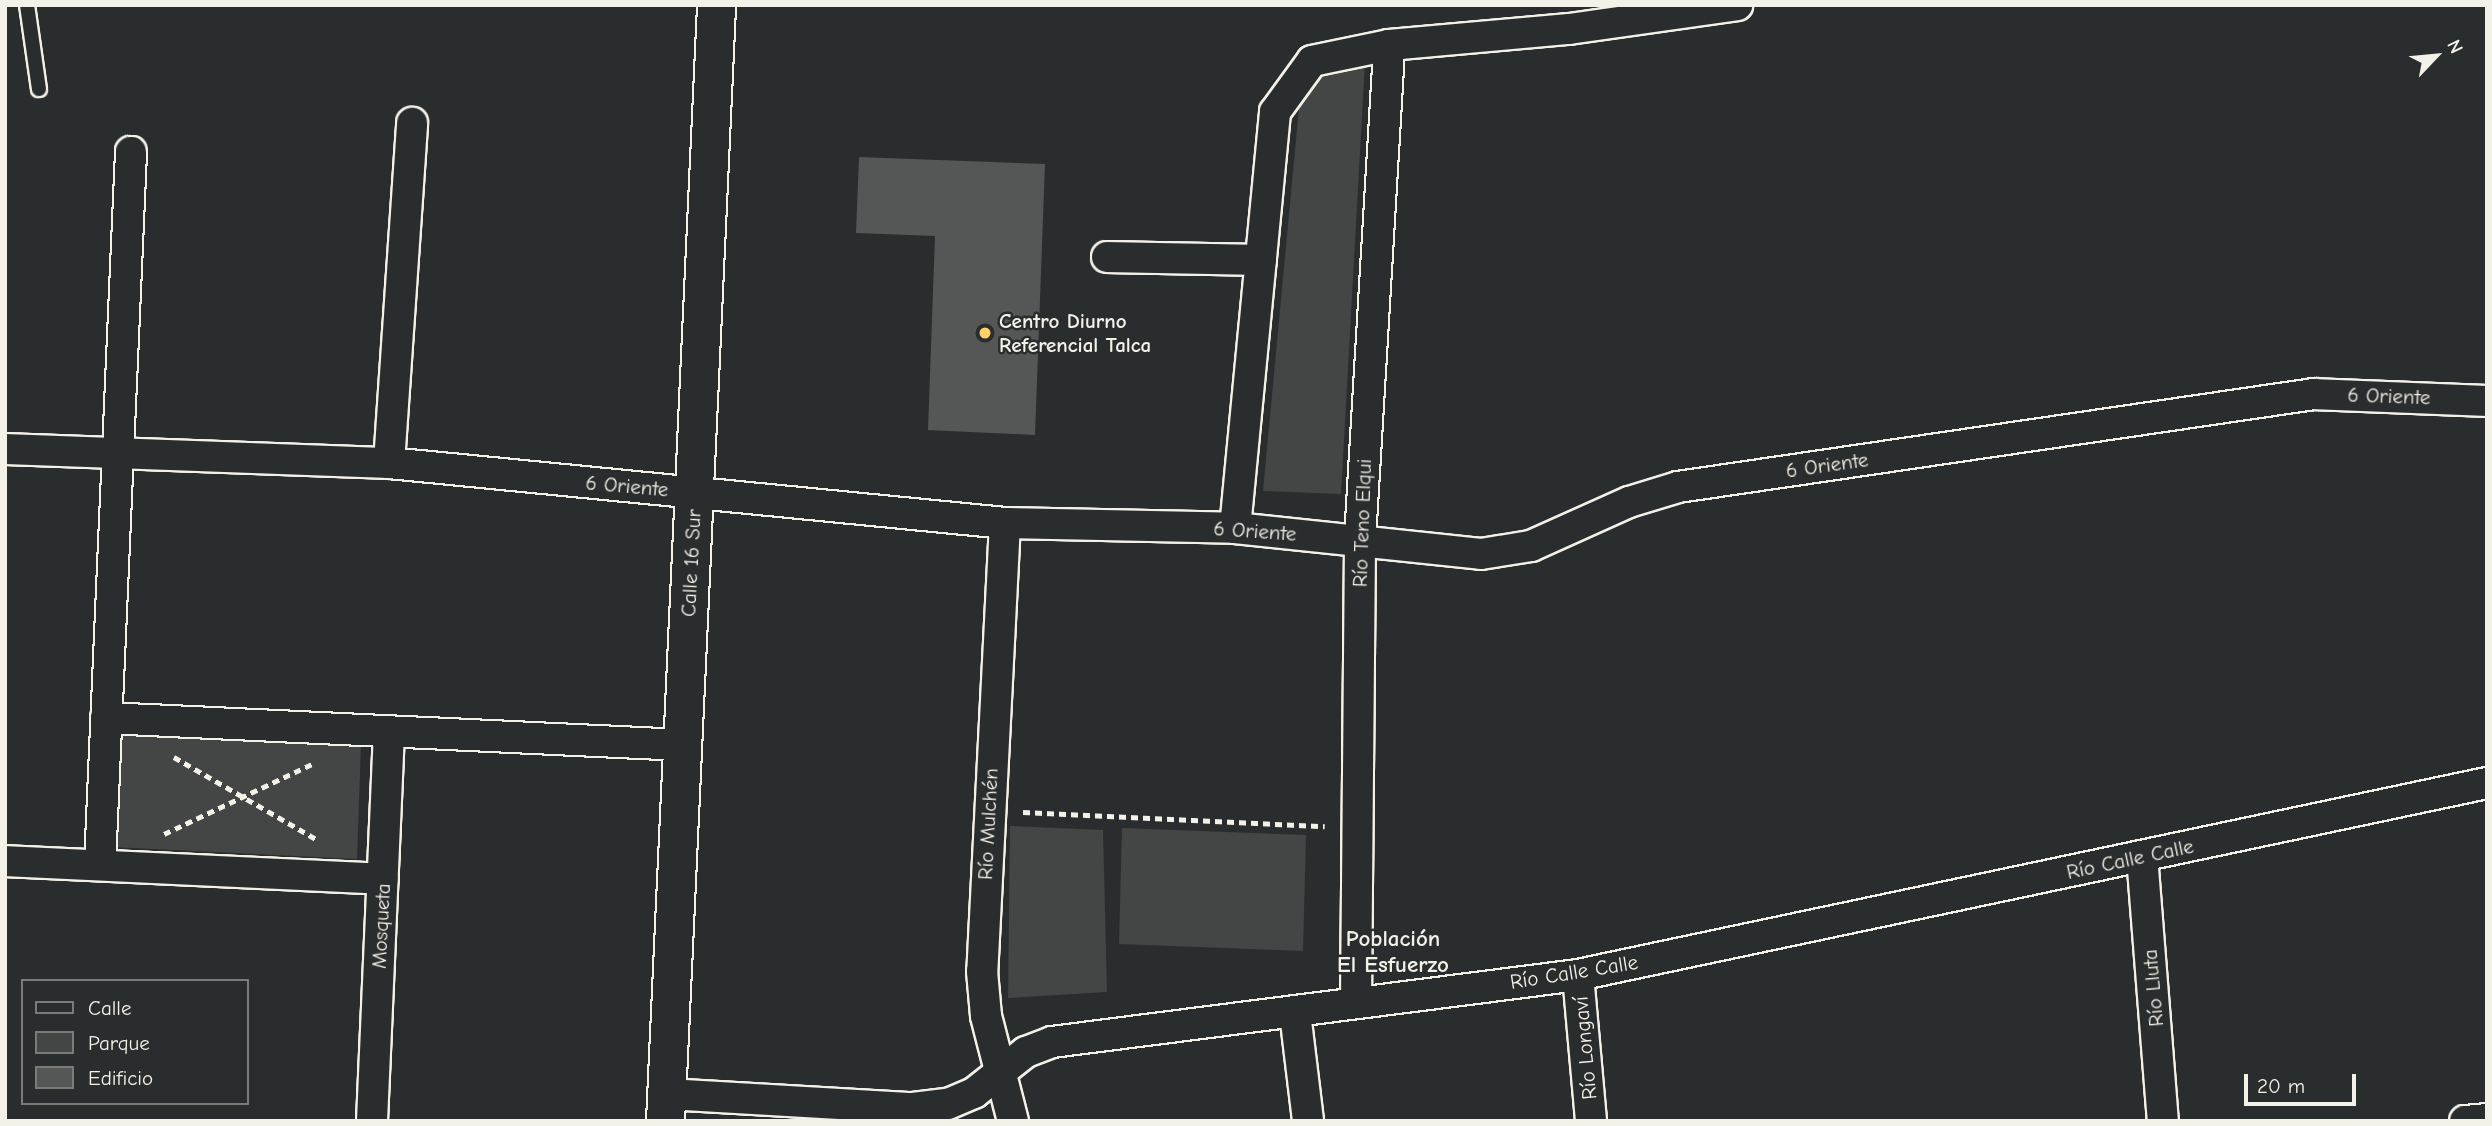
<!DOCTYPE html>
<meta charset="utf-8">
<style>
body{margin:0}
#map{position:relative;width:2492px;height:1126px;overflow:hidden;background:#2a2d2e;font-family:"Comic Neue",sans-serif}
div>[style]{position:absolute}
[style*='--x']{left:calc(var(--x)*1px);top:calc(var(--y)*1px);width:calc(var(--w)*1px);rotate:calc(var(--a)*1deg)}
.green>*{inset:0;background:#444645}
.building>*{inset:0;background:#555756}
.path>*{height:4.5px;margin-top:-2.25px;transform-origin:0;background:repeating-linear-gradient(90deg,#f4f1e8 0 7px,transparent 0 12px)}
.roads{filter:drop-shadow(2px 0 #f4f1e8) drop-shadow(-2px 0 #f4f1e8) drop-shadow(0 2px #f4f1e8) drop-shadow(0 -2px #f4f1e8)}
.service>*{height:14px;margin:-7px;padding:0 7px;transform-origin:7px;border-radius:7px;background:#2a2d2e}
.minor>*{height:30px;margin:-15px;padding:0 15px;transform-origin:15px;border-radius:15px;background:#2a2d2e}
.tertiary>*{height:37px;margin:-18.5px;padding:0 18.5px;transform-origin:18.5px;border-radius:18.5px;background:#2a2d2e}
.dots>*{width:19px;height:19px;translate:-50% -50%;box-sizing:border-box;border:4px solid #2a2d2e;border-radius:50%}
span{translate:-50% -50%;white-space:nowrap;text-align:center;line-height:1.15;-webkit-text-stroke:5px #2a2d2e;paint-order:stroke}
.poi-label{font-size:21px;color:#f4f1e8;font-weight:700}
.left{translate:0 -50%;text-align:left}
.street-label{font-size:21px;color:#f4f1e8}
.neighbourhood-label{font-size:23px;color:#f4f1e8;font-weight:700}
.frame{position:absolute;inset:0;border:7px solid #f4f1e8;pointer-events:none}
.legend{position:absolute;left:21px;top:979px;width:228px;height:126px;box-sizing:border-box;background:#2a2d2e;border:2px solid #7b7b78;margin:0;padding:9px 12px;list-style:none;font-size:21px;color:#f4f1e8}
.legend li{display:flex;align-items:center;gap:14px;height:35px}
.legend b{width:35px;border:2px solid #7b7b78}
.north{position:absolute;left:2401px;top:21px;width:70px;height:70px;-webkit-text-stroke:5px #2a2d2e;paint-order:stroke;rotate:64deg;font-size:19px;font-weight:700;line-height:28px;text-align:center;color:#f4f1e8}
.north::after{content:'';display:block;margin:auto;width:24px;height:32px;background:#f4f1e8;clip-path:polygon(50% 0,100% 100%,50% 72%,0 100%)}
.scale{position:absolute;left:2244px;top:1074px;width:112px;height:32px;box-sizing:border-box;border:4px solid #f4f1e8;border-top:0;padding-left:9px;font-size:21px;line-height:24px;white-space:nowrap;color:#f4f1e8;-webkit-text-stroke:5px #2a2d2e;paint-order:stroke}
</style>
<div id="map">
<div class="green">
<i style="clip-path:polygon(1365px 62px,1341px 494px,1263px 491px,1299px 108px,1325px 70px)"></i>
<i style="clip-path:polygon(112px 727px,361px 743px,357px 859px,112px 847px)"></i>
<i style="clip-path:polygon(1010px 826px,1103px 830px,1107px 992px,1008px 998px)"></i>
<i style="clip-path:polygon(1122px 828px,1306px 835px,1303px 951px,1119px 944px)"></i>
</div>
<div class="building">
<i style="clip-path:polygon(859px 157px,1045px 164px,1035px 435px,928px 430px,935px 236px,856px 233px)"></i>
</div>
<div class="path">
<i style="--x:174;--y:757;--w:166;--a:30"></i>
<i style="--x:1023;--y:812;--w:302;--a:2.7"></i>
<i style="--x:164;--y:834;--w:166;--a:-25.3"></i>
</div>
<div class="roads">
<div class="service">
<i style="--x:27;--y:5;--w:85;--a:81.9"></i>
</div>
<div class="minor">
<i style="--x:1107;--y:257;--w:154;--a:1.1"></i>
<i style="--x:5;--y:449;--w:384;--a:2.1"></i>
<i style="--x:389;--y:463;--w:619;--a:5.56"></i>
<i style="--x:1005;--y:523;--w:230;--a:1.2"></i>
<i style="--x:1235;--y:528;--w:247;--a:6"></i>
<i style="--x:1481;--y:554;--w:51;--a:-9.1"></i>
<i style="--x:1531;--y:546;--w:107;--a:-24.2"></i>
<i style="--x:1629;--y:502;--w:51;--a:-17"></i>
<i style="--x:1678;--y:487;--w:643;--a:-8.32"></i>
<i style="--x:2314;--y:394;--w:173;--a:2.3"></i>
<i style="--x:389;--y:463;--w:341;--a:-86.1"></i>
<i style="--x:1005;--y:523;--w:449;--a:92.9"></i>
<i style="--x:982;--y:971;--w:45;--a:84.9"></i>
<i style="--x:986;--y:1016;--w:108;--a:75.6"></i>
<i style="--x:1235;--y:528;--w:418;--a:-84.5"></i>
<i style="--x:1275;--y:112;--w:63;--a:-54"></i>
<i style="--x:1312;--y:61;--w:79;--a:-11.7"></i>
<i style="--x:1389;--y:45;--w:181;--a:-5.1"></i>
<i style="--x:1569;--y:29;--w:170;--a:-8.1"></i>
<i style="--x:106;--y:718;--w:577;--a:2.68"></i>
<i style="--x:2142;--y:856;--w:266;--a:85.5"></i>
<i style="--x:5;--y:861;--w:378;--a:2.7"></i>
<i style="--x:100;--y:865;--w:714;--a:-87.51"></i>
<i style="--x:1578;--y:975;--w:147;--a:84.9"></i>
<i style="--x:1356;--y:1002;--w:463;--a:-89.5"></i>
<i style="--x:1360;--y:539;--w:495;--a:-86.6"></i>
<i style="--x:1295;--y:1013;--w:109;--a:83.1"></i>
<i style="--x:667;--y:1094;--w:246;--a:3.3"></i>
<i style="--x:913;--y:1108;--w:35;--a:-7"></i>
<i style="--x:948;--y:1104;--w:28;--a:-23"></i>
<i style="--x:974;--y:1093;--w:66;--a:-38.3"></i>
<i style="--x:1026;--y:1052;--w:28;--a:-21"></i>
<i style="--x:1052;--y:1042;--w:530;--a:-7.26"></i>
<i style="--x:1578;--y:975;--w:929;--a:-11.93"></i>
<i style="--x:372;--y:1121;--w:390;--a:-87.5"></i>
<i style="--x:2465;--y:1121;--w:22;--a:-5"></i>
</div>
<div class="tertiary">
<i style="--x:665;--y:1121;--w:1117;--a:-87.38"></i>
</div>
</div>
<div class="dots">
<i style="left:985px;top:333px;background:#ffd166"></i>
</div>
<div class="poi-label">
<span class="left" style="left:999px;top:333px">Centro Diurno<br>Referencial Talca</span>
</div>
<div class="street-label">
<span style="left:2389px;top:396px;rotate:2deg">6 Oriente</span>
<span style="left:1827px;top:465px;rotate:-8deg">6 Oriente</span>
<span style="left:627px;top:486px;rotate:5deg">6 Oriente</span>
<span style="left:1362px;top:523px;rotate:-88deg">Río Teno Elqui</span>
<span style="left:1255px;top:531px;rotate:4deg">6 Oriente</span>
<span style="left:691px;top:563px;rotate:-87deg">Calle 16 Sur</span>
<span style="left:988px;top:824px;rotate:-87deg">Río Mulchén</span>
<span style="left:2130px;top:859px;rotate:-12deg">Río Calle Calle</span>
<span style="left:381px;top:926px;rotate:-87deg">Mosqueta</span>
<span style="left:1574px;top:972px;rotate:-9deg">Río Calle Calle</span>
<span style="left:2153px;top:988px;rotate:-95deg">Río Lluta</span>
<span style="left:1585px;top:1048px;rotate:-95deg">Río Longaví</span>
</div>
<div class="neighbourhood-label">
<span style="left:1393px;top:952px">Población<br>El Esfuerzo</span>
</div>
<div class="frame"></div>
<ul class="legend">
<li><b style="height:9px;background:#2a2d2e"></b>Calle</li>
<li><b style="height:19px;background:#444645"></b>Parque</li>
<li><b style="height:19px;background:#555756"></b>Edificio</li>
</ul>
<div class="north">N</div>
<div class="scale">20 m</div>
</div>
